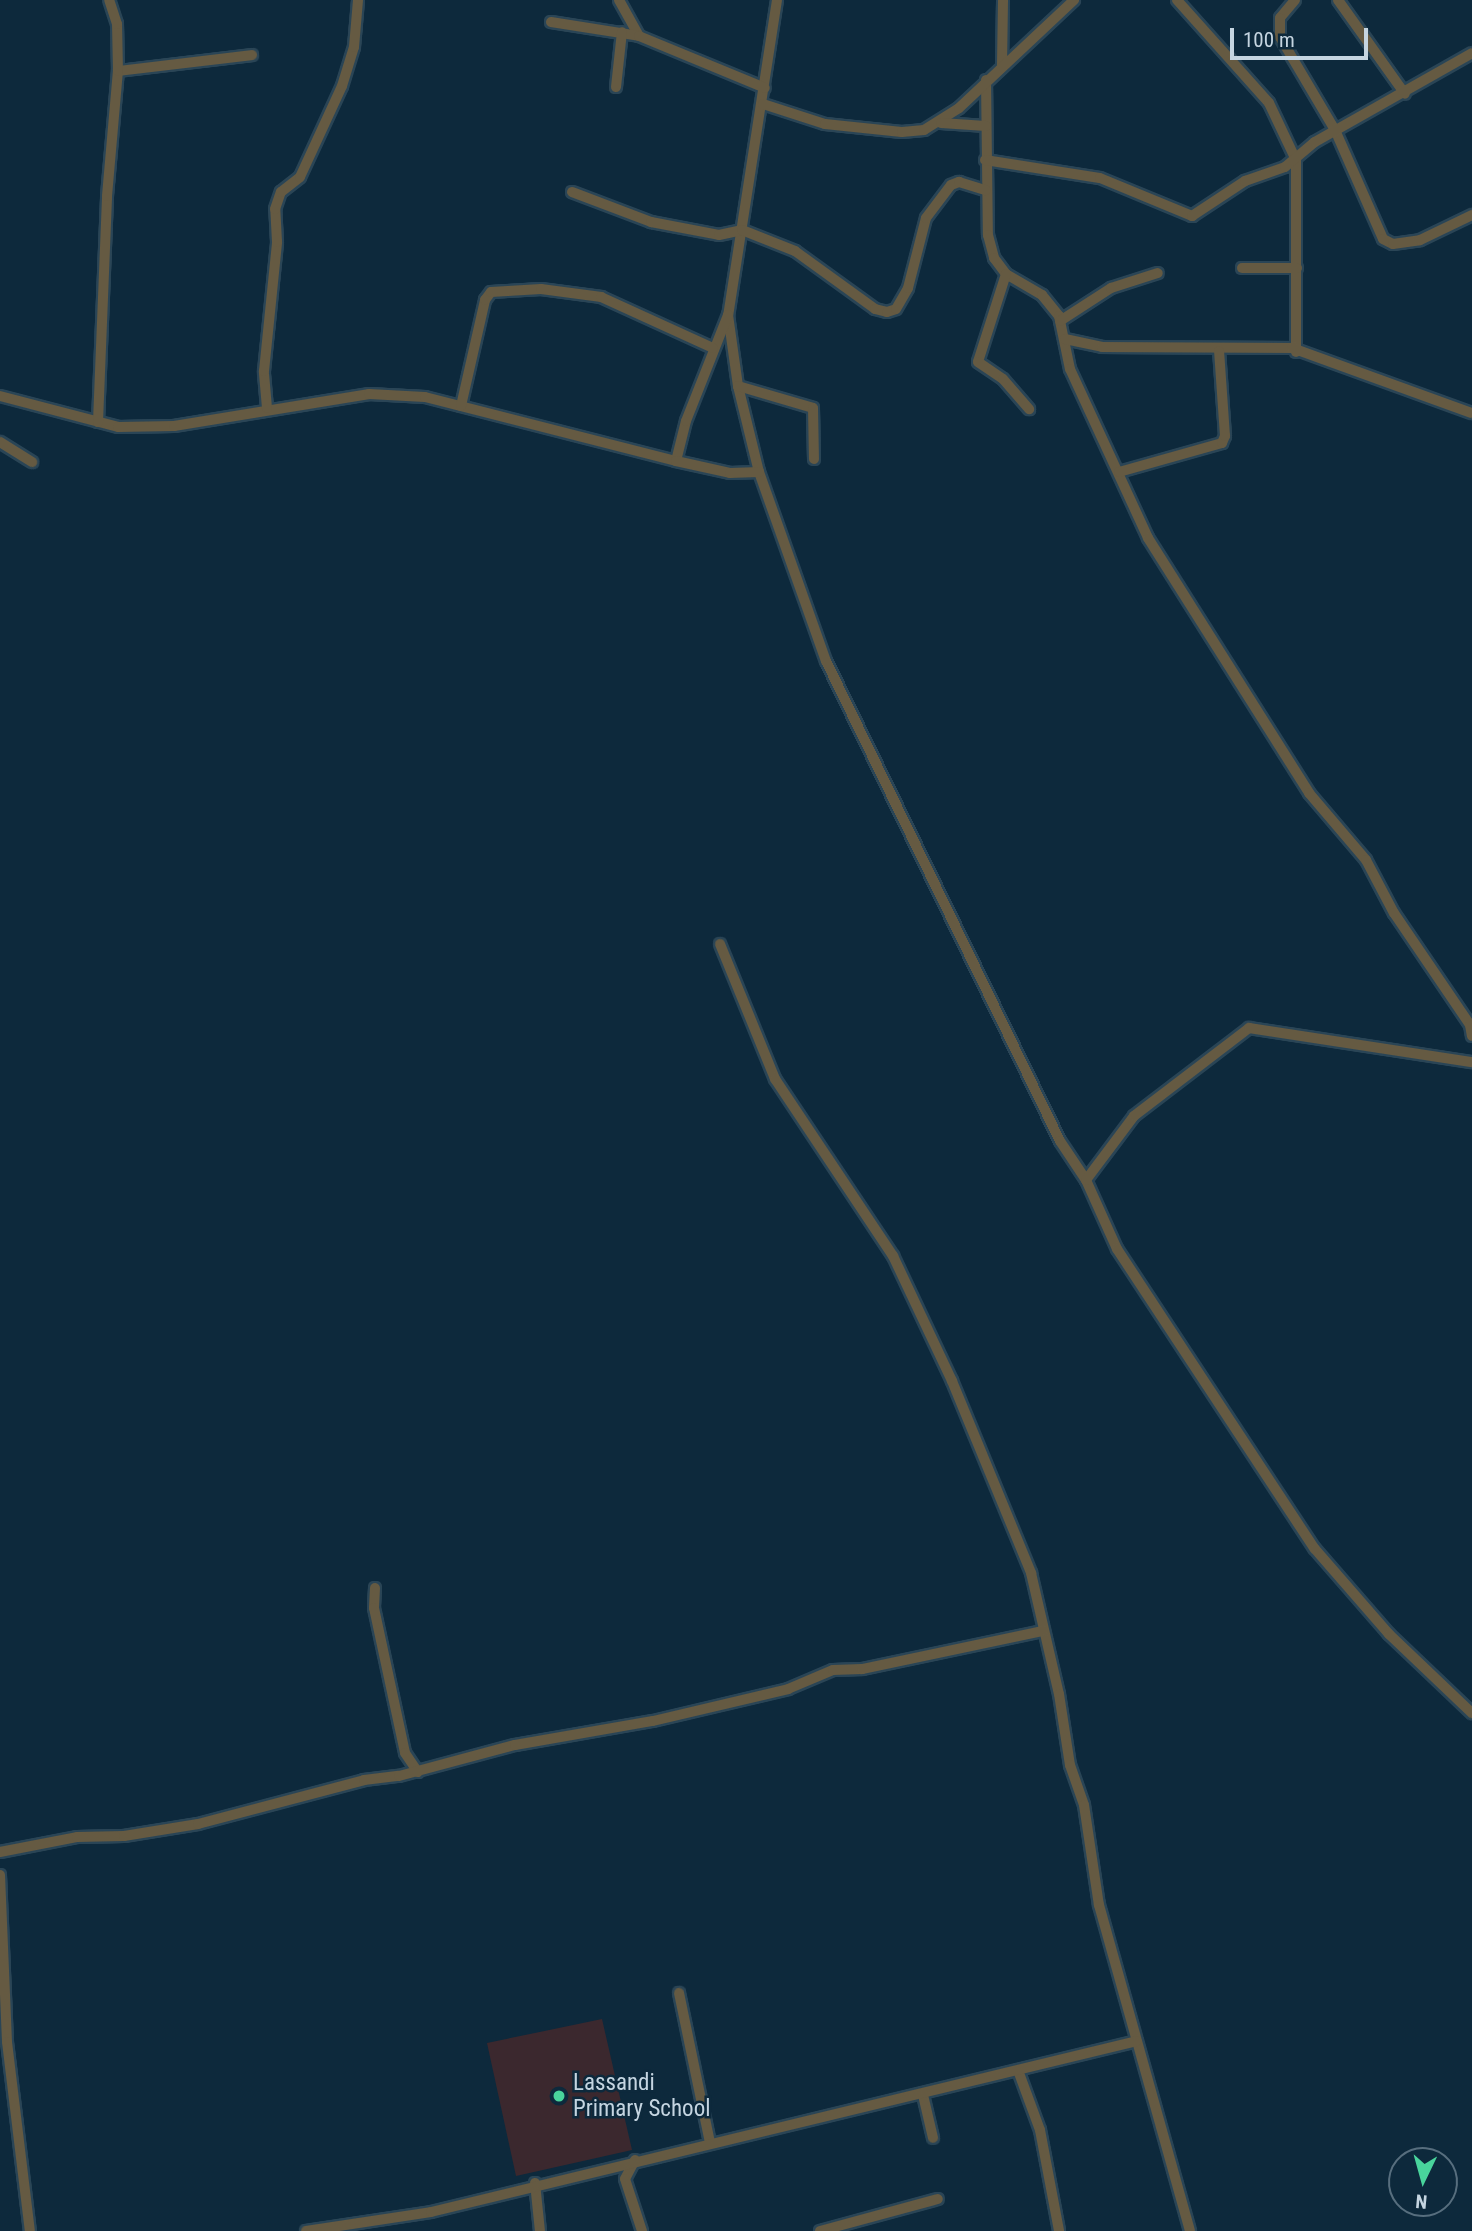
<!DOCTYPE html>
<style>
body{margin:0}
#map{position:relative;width:1472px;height:2231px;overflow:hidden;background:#0d293c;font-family:"Roboto Condensed",sans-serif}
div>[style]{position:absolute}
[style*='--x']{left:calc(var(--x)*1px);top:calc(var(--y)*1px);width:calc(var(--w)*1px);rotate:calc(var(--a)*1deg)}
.education>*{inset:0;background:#3b282e}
.roads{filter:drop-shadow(2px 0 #2a4556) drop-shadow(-2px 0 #2a4556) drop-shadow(0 2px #2a4556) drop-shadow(0 -2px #2a4556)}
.street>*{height:10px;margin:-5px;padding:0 5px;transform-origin:5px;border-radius:5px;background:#655a42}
.dots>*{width:19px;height:19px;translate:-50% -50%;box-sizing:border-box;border:4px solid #0d293c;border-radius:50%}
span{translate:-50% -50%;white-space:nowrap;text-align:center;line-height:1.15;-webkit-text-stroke:5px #0d293c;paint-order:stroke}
.poi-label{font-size:23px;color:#c5d5e1}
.left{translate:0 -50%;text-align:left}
.north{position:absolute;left:1388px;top:2147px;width:70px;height:70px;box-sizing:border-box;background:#0d293c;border:2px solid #576e7e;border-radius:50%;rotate:185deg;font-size:19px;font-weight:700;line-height:28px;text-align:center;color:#c5d5e1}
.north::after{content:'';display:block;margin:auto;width:24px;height:32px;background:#49d49c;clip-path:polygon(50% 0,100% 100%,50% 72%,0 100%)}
.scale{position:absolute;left:1230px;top:28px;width:138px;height:32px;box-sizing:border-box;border:4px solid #c5d5e1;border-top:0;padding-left:9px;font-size:21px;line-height:24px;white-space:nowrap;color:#c5d5e1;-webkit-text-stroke:5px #0d293c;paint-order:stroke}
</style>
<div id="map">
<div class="education">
<i style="clip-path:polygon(602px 2019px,632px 2150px,516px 2176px,487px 2043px)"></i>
</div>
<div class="roads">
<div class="street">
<i style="--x:619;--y:0;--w:41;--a:60.9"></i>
<i style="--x:777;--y:0;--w:319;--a:98.8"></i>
<i style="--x:728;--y:315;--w:72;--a:82"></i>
<i style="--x:738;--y:386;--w:89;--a:76.3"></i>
<i style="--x:759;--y:472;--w:201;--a:70.5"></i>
<i style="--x:826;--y:661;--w:534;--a:64.01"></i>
<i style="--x:1060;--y:1141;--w:47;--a:56.3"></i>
<i style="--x:1086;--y:1180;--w:76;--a:65.8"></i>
<i style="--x:1117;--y:1249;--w:359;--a:56.6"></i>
<i style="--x:1315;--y:1549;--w:113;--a:49"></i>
<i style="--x:1389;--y:1634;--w:115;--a:43.6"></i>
<i style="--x:1177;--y:0;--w:138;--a:48.2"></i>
<i style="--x:1269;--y:103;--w:63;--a:64.7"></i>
<i style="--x:1296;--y:160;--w:192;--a:90"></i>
<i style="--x:1295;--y:0;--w:23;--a:130"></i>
<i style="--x:1280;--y:18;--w:19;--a:90"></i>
<i style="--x:1280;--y:37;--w:108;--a:59.4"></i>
<i style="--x:1335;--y:130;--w:119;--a:66.2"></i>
<i style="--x:1383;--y:239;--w:11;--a:27"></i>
<i style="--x:1393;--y:244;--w:27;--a:-8"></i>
<i style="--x:1420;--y:240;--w:58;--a:-25.7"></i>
<i style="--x:1338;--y:0;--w:115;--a:54.5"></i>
<i style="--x:551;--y:22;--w:89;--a:9"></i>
<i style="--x:639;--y:36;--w:136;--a:22.4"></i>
<i style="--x:1002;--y:65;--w:65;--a:-89.1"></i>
<i style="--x:118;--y:71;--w:135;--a:-6.8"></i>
<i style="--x:986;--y:80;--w:155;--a:89.3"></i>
<i style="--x:988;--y:235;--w:24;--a:75"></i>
<i style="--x:994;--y:258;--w:20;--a:53"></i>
<i style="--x:1006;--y:274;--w:42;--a:30.3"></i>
<i style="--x:1042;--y:295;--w:27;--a:51"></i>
<i style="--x:1059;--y:316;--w:54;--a:78.3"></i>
<i style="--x:1070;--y:369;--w:186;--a:65.2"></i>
<i style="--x:1148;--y:538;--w:302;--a:57.7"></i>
<i style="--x:1309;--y:793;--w:88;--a:49.6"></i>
<i style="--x:1366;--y:860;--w:60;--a:62.2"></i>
<i style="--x:1394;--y:913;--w:135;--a:55.8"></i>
<i style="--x:1470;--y:1025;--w:11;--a:80"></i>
<i style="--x:616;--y:87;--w:55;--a:-83.8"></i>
<i style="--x:763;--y:104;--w:65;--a:17.9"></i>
<i style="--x:825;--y:124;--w:77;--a:5.9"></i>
<i style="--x:902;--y:132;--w:22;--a:-5"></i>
<i style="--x:924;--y:130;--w:41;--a:-32.2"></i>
<i style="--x:959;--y:108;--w:158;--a:-43.2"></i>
<i style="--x:941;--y:123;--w:45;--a:3.8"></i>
<i style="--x:985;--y:160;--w:116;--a:8.9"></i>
<i style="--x:1100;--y:178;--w:100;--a:22.4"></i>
<i style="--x:1192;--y:216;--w:64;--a:-33.4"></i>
<i style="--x:1245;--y:181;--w:42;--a:-19.3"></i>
<i style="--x:1285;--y:167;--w:39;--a:-40"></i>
<i style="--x:1315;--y:142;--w:180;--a:-29.5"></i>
<i style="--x:572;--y:192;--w:85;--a:20.8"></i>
<i style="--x:651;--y:222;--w:69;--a:10.8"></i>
<i style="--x:719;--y:235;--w:24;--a:-12"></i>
<i style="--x:742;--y:230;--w:57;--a:21.6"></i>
<i style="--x:795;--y:251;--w:99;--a:35.9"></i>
<i style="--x:875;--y:309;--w:12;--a:14"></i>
<i style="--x:887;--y:312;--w:9;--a:-18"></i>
<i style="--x:896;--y:309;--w:24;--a:-60"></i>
<i style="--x:908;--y:288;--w:72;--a:-75.6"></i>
<i style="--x:926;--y:218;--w:41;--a:-52.9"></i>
<i style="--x:951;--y:185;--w:9;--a:-21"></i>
<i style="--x:959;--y:182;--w:28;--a:17"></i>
<i style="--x:1242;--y:268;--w:55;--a:0"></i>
<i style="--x:1006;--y:274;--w:92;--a:107.7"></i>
<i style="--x:978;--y:362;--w:30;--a:34"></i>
<i style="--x:1003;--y:379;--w:40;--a:49"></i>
<i style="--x:1060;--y:321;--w:61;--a:-32.9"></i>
<i style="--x:1111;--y:288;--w:49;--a:-17.7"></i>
<i style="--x:1065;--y:339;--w:38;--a:12"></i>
<i style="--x:1102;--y:347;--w:190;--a:0.3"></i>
<i style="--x:1292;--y:348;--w:191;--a:19.9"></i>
<i style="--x:738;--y:386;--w:78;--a:16.3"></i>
<i style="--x:813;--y:408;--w:51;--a:88.9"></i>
<i style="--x:0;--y:396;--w:122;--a:14.7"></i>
<i style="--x:118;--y:427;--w:56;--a:-1"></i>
<i style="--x:174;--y:426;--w:198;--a:-9.3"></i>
<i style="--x:369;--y:394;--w:56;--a:3.1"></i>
<i style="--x:425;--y:397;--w:259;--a:14.3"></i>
<i style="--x:676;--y:461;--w:41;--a:-76"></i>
<i style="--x:686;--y:421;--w:114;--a:-68.4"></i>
<i style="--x:461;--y:406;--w:109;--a:-77.2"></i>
<i style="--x:485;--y:300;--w:10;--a:-53"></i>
<i style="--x:491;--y:292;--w:50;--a:-3.4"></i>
<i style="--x:541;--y:289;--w:61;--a:7.6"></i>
<i style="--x:601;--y:297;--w:123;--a:24.5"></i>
<i style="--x:267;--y:408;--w:37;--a:-95"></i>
<i style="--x:264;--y:371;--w:130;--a:-84.2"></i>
<i style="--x:277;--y:242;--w:33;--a:-93"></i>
<i style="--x:275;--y:209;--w:18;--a:-71"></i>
<i style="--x:281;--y:192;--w:24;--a:-38"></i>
<i style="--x:300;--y:177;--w:100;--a:-65.2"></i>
<i style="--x:342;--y:86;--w:41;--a:-72.9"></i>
<i style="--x:354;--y:47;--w:47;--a:-85.1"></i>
<i style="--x:98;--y:422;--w:226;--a:-87.7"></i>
<i style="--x:107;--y:196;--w:125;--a:-85"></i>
<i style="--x:118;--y:71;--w:47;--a:-91.2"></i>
<i style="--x:117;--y:24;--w:25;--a:-108"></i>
<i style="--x:0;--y:442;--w:38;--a:32"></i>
<i style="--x:676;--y:461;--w:55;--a:12.5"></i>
<i style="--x:730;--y:473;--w:29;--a:-2"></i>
<i style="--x:1119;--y:472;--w:107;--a:-15.7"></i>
<i style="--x:1222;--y:443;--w:8;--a:-67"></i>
<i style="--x:1225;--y:436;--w:85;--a:-94"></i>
<i style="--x:720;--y:944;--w:146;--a:67.8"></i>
<i style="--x:775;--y:1079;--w:213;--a:56.3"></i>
<i style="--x:893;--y:1256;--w:138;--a:64.7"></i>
<i style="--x:952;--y:1381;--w:208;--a:67.6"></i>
<i style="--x:1031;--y:1573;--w:124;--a:77"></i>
<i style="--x:1059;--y:1694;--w:72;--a:81.2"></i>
<i style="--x:1070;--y:1765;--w:42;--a:70.7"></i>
<i style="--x:1084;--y:1805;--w:101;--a:81.5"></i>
<i style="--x:1099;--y:1905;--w:338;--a:74.4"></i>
<i style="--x:1086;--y:1180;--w:80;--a:-53.1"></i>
<i style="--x:1134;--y:1116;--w:145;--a:-37.4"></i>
<i style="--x:1249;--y:1028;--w:226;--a:8.7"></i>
<i style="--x:375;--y:1588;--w:20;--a:93"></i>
<i style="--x:374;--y:1608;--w:148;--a:77.9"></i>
<i style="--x:405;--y:1753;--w:23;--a:56"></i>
<i style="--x:0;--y:1852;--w:78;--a:-11"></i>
<i style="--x:77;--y:1837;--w:47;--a:-1.2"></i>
<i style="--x:124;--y:1836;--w:75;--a:-9.2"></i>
<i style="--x:198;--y:1824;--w:172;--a:-14.8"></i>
<i style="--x:364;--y:1780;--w:35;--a:-7"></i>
<i style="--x:399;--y:1776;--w:120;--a:-15"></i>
<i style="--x:515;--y:1745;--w:140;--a:-9.9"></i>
<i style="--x:653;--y:1721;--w:139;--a:-13.3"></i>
<i style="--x:788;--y:1689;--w:49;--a:-22.9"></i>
<i style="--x:833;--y:1670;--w:29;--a:-2"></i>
<i style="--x:862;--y:1669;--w:185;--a:-11.9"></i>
<i style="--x:0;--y:1875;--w:167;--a:87.6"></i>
<i style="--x:7;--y:2042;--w:190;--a:83.1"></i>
<i style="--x:679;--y:1993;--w:153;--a:78.3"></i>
<i style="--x:1019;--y:2073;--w:61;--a:69.8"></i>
<i style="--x:1040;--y:2130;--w:103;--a:79.3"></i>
<i style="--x:923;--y:2095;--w:44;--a:76.9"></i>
<i style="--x:635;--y:2160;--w:21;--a:118"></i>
<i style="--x:625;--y:2179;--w:55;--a:71.9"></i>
<i style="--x:535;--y:2183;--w:48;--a:84.1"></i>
<i style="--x:306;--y:2231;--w:126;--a:-8.6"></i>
<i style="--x:431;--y:2212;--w:726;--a:-13.62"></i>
<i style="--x:820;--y:2231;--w:122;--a:-15.2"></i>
</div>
</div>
<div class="dots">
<i style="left:559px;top:2096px;background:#49d49c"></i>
</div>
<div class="poi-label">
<span class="left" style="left:573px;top:2096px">Lassandi<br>Primary School</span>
</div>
<div class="north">N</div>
<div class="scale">100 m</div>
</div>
